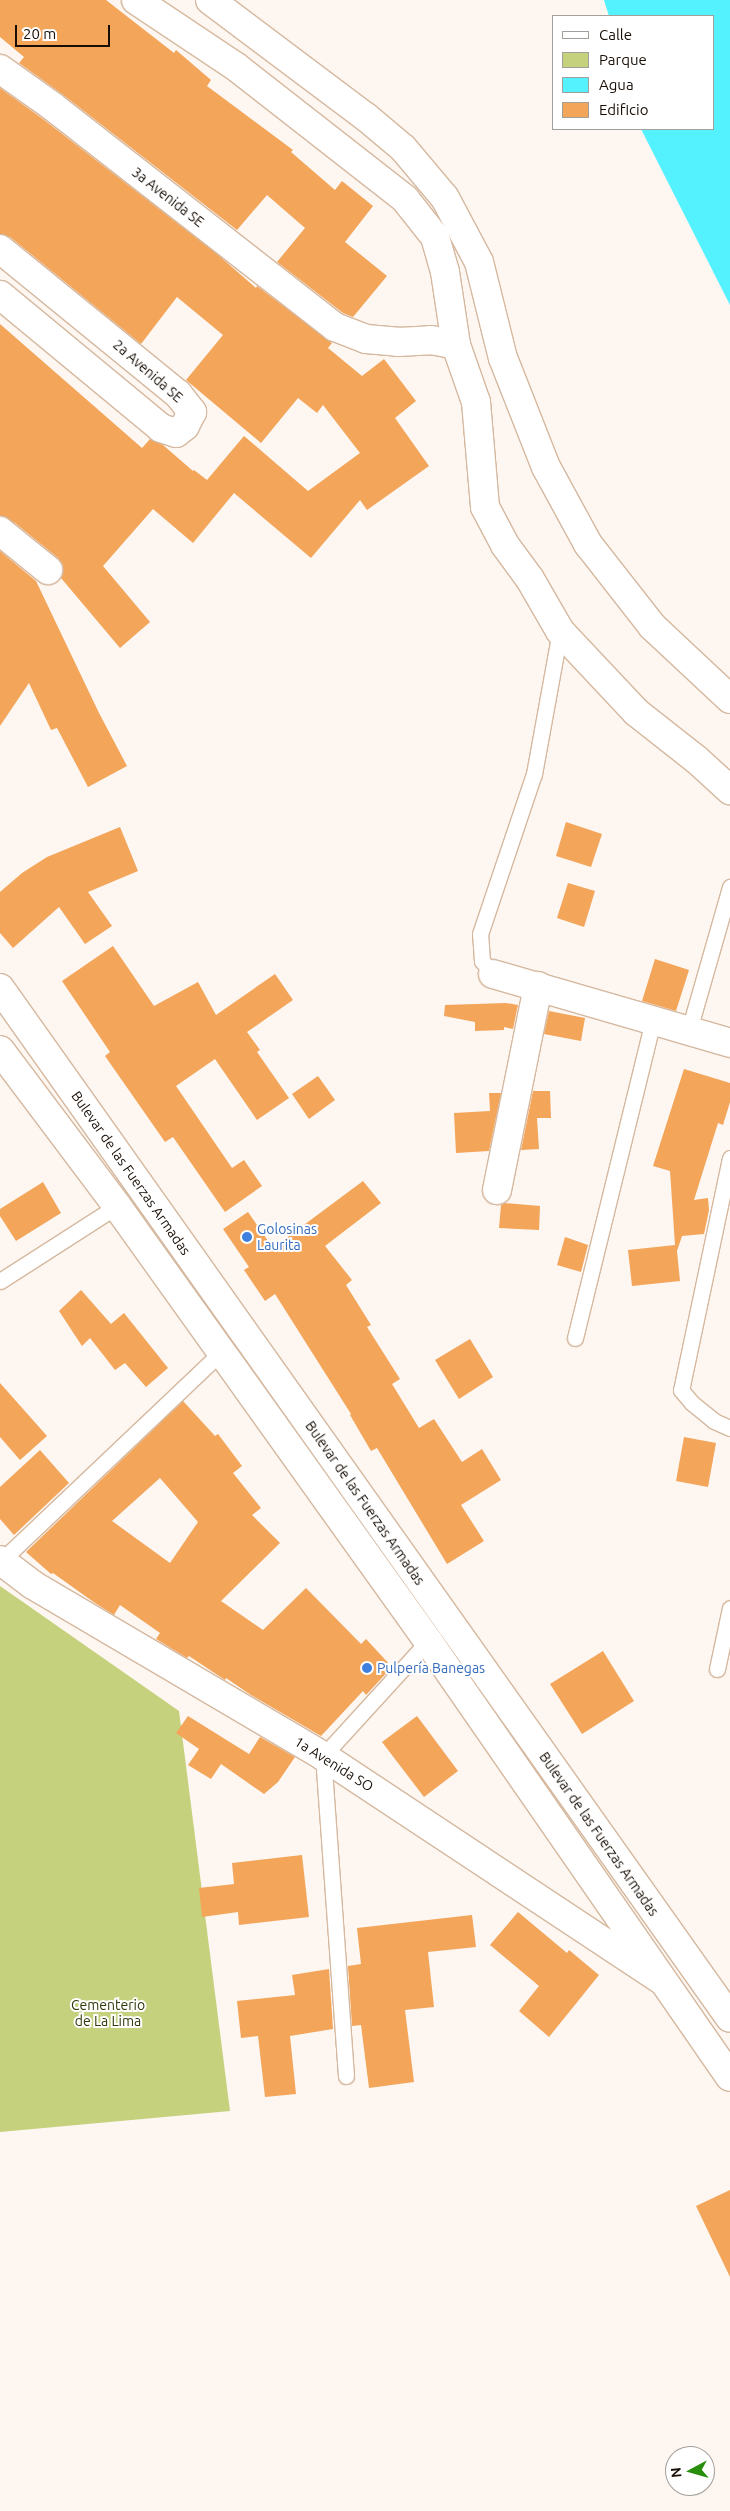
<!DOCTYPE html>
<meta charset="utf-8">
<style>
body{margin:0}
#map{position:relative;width:730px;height:2511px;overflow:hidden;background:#fdf6f1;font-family:Ubuntu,sans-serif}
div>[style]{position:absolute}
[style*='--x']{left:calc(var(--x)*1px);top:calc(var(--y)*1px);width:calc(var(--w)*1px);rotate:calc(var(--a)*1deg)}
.green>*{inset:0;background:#c5d17c}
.water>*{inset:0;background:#54f1fe}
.building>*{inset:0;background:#f3a55a}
.roads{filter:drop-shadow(1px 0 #d5b89f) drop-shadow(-1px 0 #d5b89f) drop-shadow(0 1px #d5b89f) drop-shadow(0 -1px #d5b89f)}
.lane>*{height:15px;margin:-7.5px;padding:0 7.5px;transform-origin:7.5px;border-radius:7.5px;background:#fff}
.street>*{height:28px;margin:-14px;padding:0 14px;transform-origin:14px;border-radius:14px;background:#fff}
.secondary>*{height:28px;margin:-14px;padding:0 14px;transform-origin:14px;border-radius:14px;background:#fff}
.dots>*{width:14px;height:14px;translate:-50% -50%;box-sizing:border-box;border:2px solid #fff;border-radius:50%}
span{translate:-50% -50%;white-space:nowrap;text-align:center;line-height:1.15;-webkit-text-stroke:4px #fff;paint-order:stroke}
.street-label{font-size:14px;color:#180e06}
.shop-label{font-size:14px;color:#366cbe}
.left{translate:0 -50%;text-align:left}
.park-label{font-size:14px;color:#32370a}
.legend{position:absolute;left:552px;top:15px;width:162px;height:115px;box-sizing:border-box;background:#fff;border:1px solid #a39f9b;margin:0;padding:6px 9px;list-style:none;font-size:15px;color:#180e06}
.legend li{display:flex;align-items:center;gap:10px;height:25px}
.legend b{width:25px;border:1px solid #a39f9b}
.north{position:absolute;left:665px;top:2446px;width:50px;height:50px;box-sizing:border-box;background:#fff;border:1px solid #a39f9b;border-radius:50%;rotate:264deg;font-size:14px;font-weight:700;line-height:20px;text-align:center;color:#180e06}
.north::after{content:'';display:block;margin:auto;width:18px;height:22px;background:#298e0b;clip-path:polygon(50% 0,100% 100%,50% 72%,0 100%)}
.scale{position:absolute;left:15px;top:25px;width:95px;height:22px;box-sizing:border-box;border:2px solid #180e06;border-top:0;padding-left:6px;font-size:15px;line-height:18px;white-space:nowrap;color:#180e06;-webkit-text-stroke:4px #fff;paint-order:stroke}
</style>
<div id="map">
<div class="green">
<i style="clip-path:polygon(0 1586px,179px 1711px,230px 2111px,0 2132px)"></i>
</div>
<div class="water">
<i style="clip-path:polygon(604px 0,730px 0,730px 305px,641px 129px,714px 129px,714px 16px,609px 16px)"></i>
</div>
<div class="building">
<i style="clip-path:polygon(0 0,106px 0,174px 53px,176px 50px,211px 80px,207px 86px,293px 150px,291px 152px,335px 190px,342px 181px,373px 206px,345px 242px,387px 276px,353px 317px,343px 313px,277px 262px,305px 228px,267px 195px,237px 230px,62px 94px,19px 63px,24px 57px,0 37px)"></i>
<i style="clip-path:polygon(0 88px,43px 119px,217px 254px,256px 288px,257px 286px,332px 343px,328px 348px,362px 376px,384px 359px,416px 401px,395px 418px,429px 466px,367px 510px,360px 500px,311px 558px,234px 493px,193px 543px,153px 509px,103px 566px,150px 622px,120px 648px,61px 578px,63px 565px,58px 558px,15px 523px,0 516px,0 324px,142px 448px,150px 439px,163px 445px,193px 471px,194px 470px,207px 480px,244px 436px,308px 491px,360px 453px,323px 405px,317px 413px,298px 398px,261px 443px,186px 380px,223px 335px,177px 297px,141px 344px,10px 237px,0 234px)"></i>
<i style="clip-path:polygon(0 551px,36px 581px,99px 713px,127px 766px,88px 787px,57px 728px,51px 730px,29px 683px,0 726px)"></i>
<i style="clip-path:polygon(566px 822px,602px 834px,591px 867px,556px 856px)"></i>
<i style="clip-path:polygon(120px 827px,138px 871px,88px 892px,112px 926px,85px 944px,59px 907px,13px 948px,0 933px,0 892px,22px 873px,47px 857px)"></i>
<i style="clip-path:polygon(568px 883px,595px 891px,584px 927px,557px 918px)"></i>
<i style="clip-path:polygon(113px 946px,154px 1006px,198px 982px,216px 1015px,275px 974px,293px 1000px,247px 1032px,260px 1050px,257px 1052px,289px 1098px,257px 1120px,215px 1059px,176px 1086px,232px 1168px,244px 1160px,262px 1186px,225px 1212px,173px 1137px,165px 1142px,105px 1056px,110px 1052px,62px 981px)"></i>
<i style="clip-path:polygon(655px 959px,689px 970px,676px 1011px,642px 1001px)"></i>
<i style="clip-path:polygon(506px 1003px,518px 1005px,513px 1029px,504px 1027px,504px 1030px,475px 1031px,475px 1022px,444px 1016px,445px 1005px)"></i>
<i style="clip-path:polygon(549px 1011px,585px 1018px,581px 1041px,544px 1034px)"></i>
<i style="clip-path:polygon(684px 1069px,730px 1083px,730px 1102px,723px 1125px,718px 1123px,694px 1200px,708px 1198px,709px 1210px,704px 1234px,682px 1236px,677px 1251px,680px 1281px,632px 1286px,628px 1250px,675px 1245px,670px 1171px,653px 1166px)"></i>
<i style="clip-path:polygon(318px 1076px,335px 1100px,309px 1119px,292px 1094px)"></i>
<i style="clip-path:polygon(533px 1091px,550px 1091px,551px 1118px,537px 1118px,539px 1149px,521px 1150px)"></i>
<i style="clip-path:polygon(489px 1093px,501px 1093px,489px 1151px,456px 1153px,454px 1113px,490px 1111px)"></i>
<i style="clip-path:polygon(363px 1181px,381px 1203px,325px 1246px,352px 1280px,346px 1285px,371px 1325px,367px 1327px,400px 1379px,392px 1384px,419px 1428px,434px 1419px,462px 1462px,482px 1449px,501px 1480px,461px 1505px,484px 1541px,447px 1564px,377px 1448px,371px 1451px,350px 1415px,351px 1414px,275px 1294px,265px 1301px,244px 1270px,249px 1267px,223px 1229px,248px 1212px,273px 1248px)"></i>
<i style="clip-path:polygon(43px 1182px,61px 1213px,16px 1241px,0 1216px,0 1209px)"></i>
<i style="clip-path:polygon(504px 1203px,540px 1206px,539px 1230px,499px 1228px,501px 1205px)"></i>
<i style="clip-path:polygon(565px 1237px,588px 1245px,581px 1272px,557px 1265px)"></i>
<i style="clip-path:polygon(81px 1290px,111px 1324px,124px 1313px,168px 1368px,146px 1387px,125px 1363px,115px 1370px,90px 1338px,82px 1346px,59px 1311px)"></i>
<i style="clip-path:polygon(470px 1339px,493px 1377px,459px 1399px,435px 1360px)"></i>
<i style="clip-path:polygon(0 1383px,47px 1436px,20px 1460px,0 1437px)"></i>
<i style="clip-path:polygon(evenodd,183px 1401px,215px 1436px,218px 1434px,242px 1466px,233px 1473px,261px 1508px,252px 1515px,280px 1543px,221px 1601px,263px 1630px,306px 1588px,361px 1644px,366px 1639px,392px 1667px,366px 1695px,363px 1691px,321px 1736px,251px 1695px,226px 1678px,225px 1680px,189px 1656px,187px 1658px,156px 1639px,160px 1633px,120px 1605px,114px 1615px,95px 1603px,53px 1573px,51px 1574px,26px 1552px,183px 1401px,160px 1478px,198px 1522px,170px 1563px,112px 1521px,160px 1478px)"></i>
<i style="clip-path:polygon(684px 1437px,716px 1443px,708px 1487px,676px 1481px)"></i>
<i style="clip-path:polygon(40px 1450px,69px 1483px,14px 1535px,0 1519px,0 1487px)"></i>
<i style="clip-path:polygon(603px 1651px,634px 1701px,582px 1734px,550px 1684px)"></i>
<i style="clip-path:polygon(188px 1716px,249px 1754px,260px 1737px,295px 1757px,278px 1782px,264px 1794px,221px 1764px,211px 1779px,188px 1765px,199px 1749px,176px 1733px)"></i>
<i style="clip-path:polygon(417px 1716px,458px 1771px,424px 1797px,382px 1742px)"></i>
<i style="clip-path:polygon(302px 1855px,309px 1917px,239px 1925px,238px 1912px,202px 1917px,199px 1888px,234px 1884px,232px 1863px)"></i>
<i style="clip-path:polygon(518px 1912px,567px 1953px,569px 1950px,599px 1975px,549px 2037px,519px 2011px,539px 1986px,490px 1945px)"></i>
<i style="clip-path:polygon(472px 1915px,476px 1947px,428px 1952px,434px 2007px,405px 2010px,414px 2082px,369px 2088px,361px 2025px,352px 2026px,348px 1966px,361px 1964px,357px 1928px)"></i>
<i style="clip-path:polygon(329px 1969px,333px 2029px,290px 2036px,296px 2094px,265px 2097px,258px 2036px,241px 2038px,237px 2001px,295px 1995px,292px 1975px)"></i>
<i style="clip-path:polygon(730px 2190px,730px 2277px,696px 2206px)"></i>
</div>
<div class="roads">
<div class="lane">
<i style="--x:493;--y:974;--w:17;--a:-130"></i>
<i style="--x:482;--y:961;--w:27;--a:-94"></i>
<i style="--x:480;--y:934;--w:169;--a:-71.4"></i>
<i style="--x:534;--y:774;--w:145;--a:-79.7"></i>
<i style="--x:689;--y:1030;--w:149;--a:-74"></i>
<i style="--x:730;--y:1158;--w:237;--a:101.9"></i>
<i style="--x:681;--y:1390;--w:17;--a:50"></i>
<i style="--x:692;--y:1403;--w:28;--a:39"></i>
<i style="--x:714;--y:1421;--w:17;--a:24"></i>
<i style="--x:0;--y:1281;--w:139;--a:-32.7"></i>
<i style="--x:575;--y:1338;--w:327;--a:-76.2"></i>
<i style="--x:1;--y:1561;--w:303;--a:-43.5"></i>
<i style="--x:717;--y:1669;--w:62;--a:-78"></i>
<i style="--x:346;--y:2076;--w:321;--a:-94.1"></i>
<i style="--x:323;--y:1756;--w:156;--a:-47.6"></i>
</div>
<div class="street">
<i style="--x:136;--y:0;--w:119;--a:33.7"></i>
<i style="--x:235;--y:66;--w:216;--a:38"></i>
<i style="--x:405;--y:199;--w:48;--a:51.7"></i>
<i style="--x:435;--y:237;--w:36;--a:74"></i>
<i style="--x:445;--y:272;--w:74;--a:81.4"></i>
<i style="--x:210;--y:0;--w:195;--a:36.9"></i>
<i style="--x:366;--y:117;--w:48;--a:40"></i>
<i style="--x:403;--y:148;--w:65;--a:50"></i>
<i style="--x:445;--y:198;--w:72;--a:62"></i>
<i style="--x:479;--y:262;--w:99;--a:76"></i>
<i style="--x:503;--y:358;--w:117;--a:68.5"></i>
<i style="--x:546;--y:467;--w:88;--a:61.4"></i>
<i style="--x:588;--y:544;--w:104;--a:52"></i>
<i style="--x:652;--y:626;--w:107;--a:43.1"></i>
<i style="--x:0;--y:69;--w:64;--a:35.4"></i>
<i style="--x:52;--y:106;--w:359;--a:38"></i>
<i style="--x:335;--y:327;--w:33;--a:21"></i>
<i style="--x:366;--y:339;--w:32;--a:5"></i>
<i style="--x:398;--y:342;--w:33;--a:-3"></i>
<i style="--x:431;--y:340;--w:25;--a:11"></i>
<i style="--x:456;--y:345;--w:60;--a:70.7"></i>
<i style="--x:476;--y:402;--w:105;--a:85.1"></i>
<i style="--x:485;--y:507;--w:43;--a:62.2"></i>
<i style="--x:505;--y:545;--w:42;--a:53.7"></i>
<i style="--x:530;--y:579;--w:60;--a:60"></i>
<i style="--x:560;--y:631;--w:111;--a:46.8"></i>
<i style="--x:636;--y:712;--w:78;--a:38.2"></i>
<i style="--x:697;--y:760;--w:45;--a:42.3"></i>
<i style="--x:0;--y:249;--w:230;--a:39.2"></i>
<i style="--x:178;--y:394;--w:23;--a:52"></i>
<i style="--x:192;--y:412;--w:16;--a:117"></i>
<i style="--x:185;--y:426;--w:11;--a:142"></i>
<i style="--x:176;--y:433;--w:16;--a:-162"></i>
<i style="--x:161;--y:428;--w:209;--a:-140.4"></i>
<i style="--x:0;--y:531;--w:62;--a:39.1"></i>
<i style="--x:493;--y:974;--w:247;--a:16.2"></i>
<i style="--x:497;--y:1190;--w:208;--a:-78.6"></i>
<i style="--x:0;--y:1560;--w:41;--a:37.1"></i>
<i style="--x:33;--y:1585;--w:337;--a:30.5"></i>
<i style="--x:323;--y:1756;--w:406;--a:33.5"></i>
</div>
<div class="secondary">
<i style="--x:0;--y:988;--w:1262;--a:54.67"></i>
<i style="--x:0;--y:1050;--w:195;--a:53.1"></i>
<i style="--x:117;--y:1206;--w:535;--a:54.44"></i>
<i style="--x:428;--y:1641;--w:530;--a:55.29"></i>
</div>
</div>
<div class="dots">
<i style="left:247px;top:1237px;background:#3f7fe0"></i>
<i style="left:367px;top:1668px;background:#3f7fe0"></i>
</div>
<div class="street-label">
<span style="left:168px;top:197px;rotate:38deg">3a Avenida SE</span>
<span style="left:148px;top:371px;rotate:41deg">2a Avenida SE</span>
<span style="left:131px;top:1173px;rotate:55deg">Bulevar de las Fuerzas Armadas</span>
<span style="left:365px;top:1503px;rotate:55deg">Bulevar de las Fuerzas Armadas</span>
<span style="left:334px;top:1764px;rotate:32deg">1a Avenida SO</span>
<span style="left:599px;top:1834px;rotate:55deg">Bulevar de las Fuerzas Armadas</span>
</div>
<div class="shop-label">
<span class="left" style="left:257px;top:1237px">Golosinas<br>Laurita</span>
<span class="left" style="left:377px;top:1668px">Pulpería Banegas</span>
</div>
<div class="park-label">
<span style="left:108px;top:2013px">Cementerio<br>de La Lima</span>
</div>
<ul class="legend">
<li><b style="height:6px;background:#fff"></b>Calle</li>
<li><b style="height:14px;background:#c5d17c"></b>Parque</li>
<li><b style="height:14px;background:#54f1fe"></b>Agua</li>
<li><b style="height:14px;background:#f3a55a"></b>Edificio</li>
</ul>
<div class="north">N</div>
<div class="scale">20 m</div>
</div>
